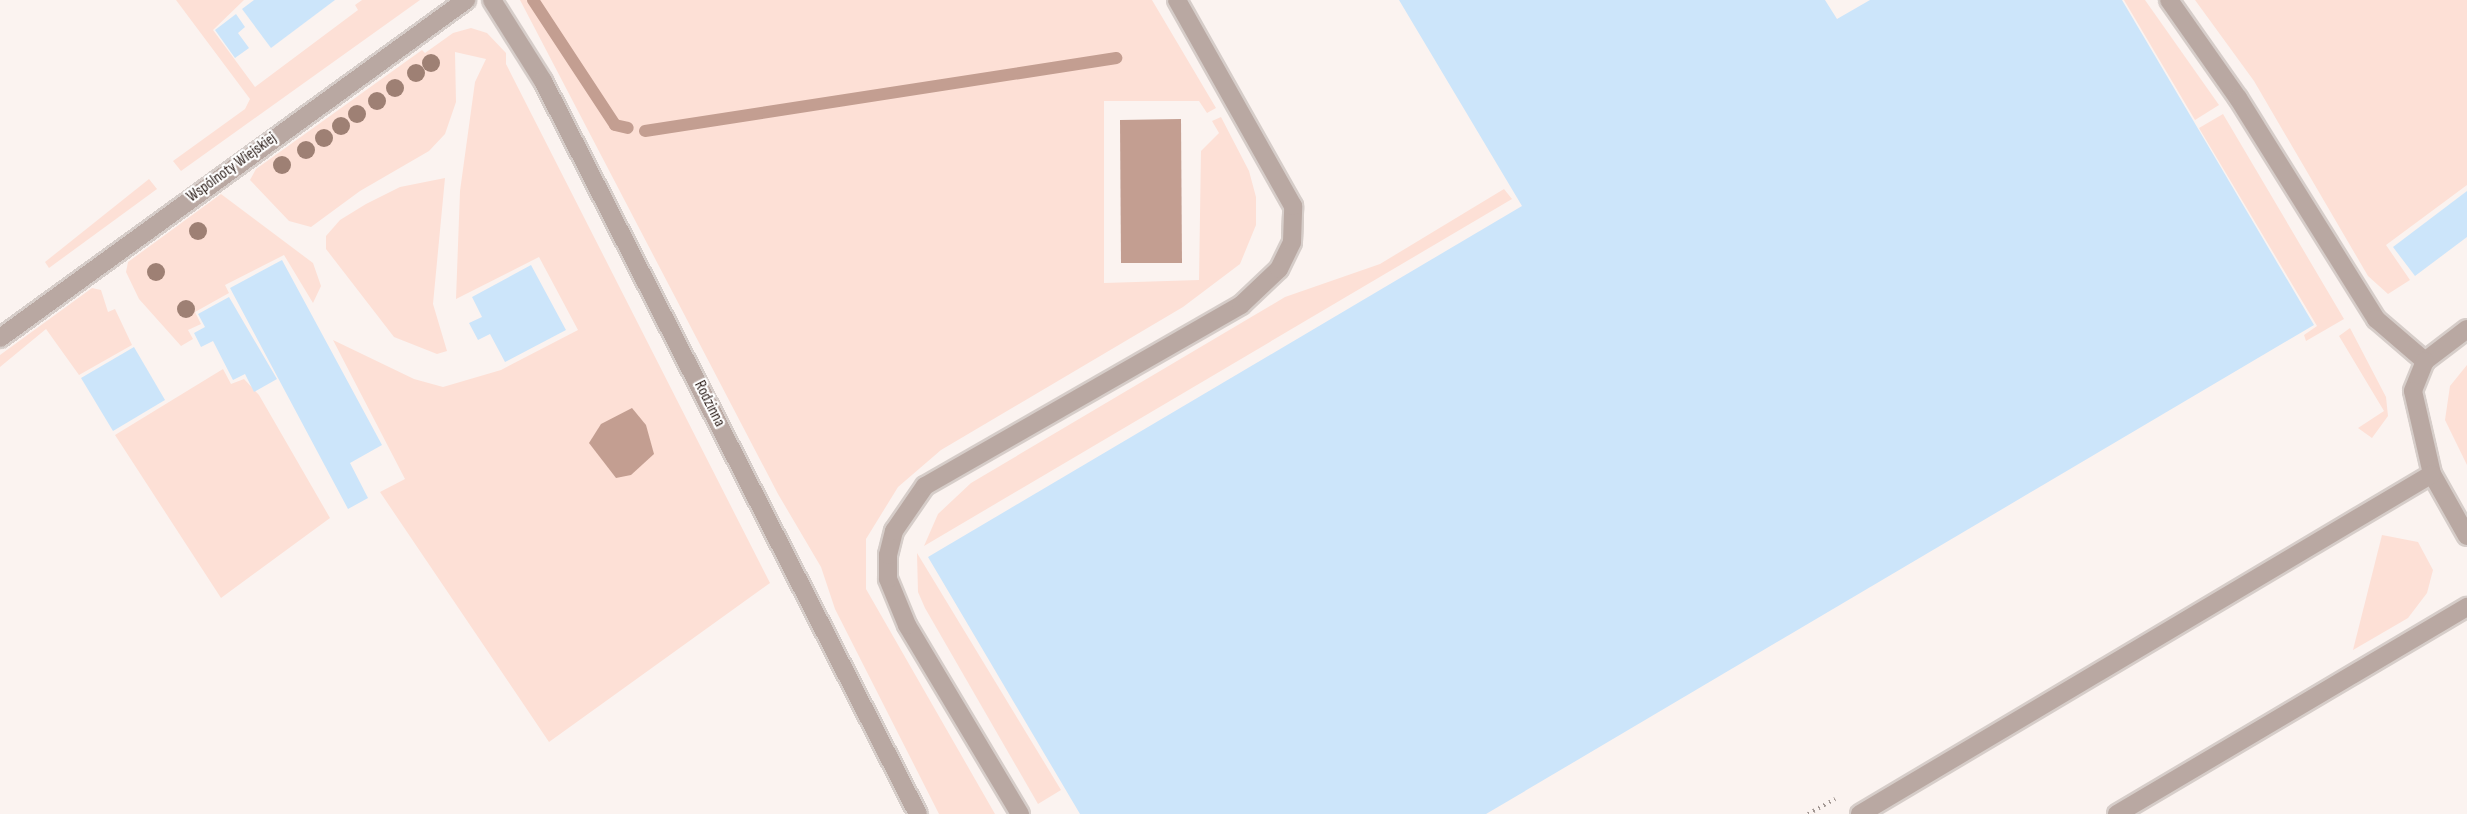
<!DOCTYPE html>
<meta charset="utf-8">
<style>
body{margin:0}
#map{position:relative;width:2467px;height:814px;overflow:hidden;background:#fbf3f0;font-family:"Sofia Sans Condensed",sans-serif}
div>[style]{position:absolute}
[style*='--x']{left:calc(var(--x)*1px);top:calc(var(--y)*1px);width:calc(var(--w)*1px);rotate:calc(var(--a)*1deg)}
.green>*{inset:0;background:#fde0d6}
.water>*{inset:0;background:#c39e91}
.stream>*{height:12px;margin:-6px;padding:0 6px;transform-origin:6px;border-radius:6px;background:#c39e91}
.building>*{inset:0;background:#cce5fa}
.path>*{height:4px;margin-top:-2px;transform-origin:0;background:repeating-linear-gradient(90deg,#a29793 0 1.5px,transparent 0 6px)}
.roads{filter:drop-shadow(2px 0 #d6cdc9) drop-shadow(-2px 0 #d6cdc9) drop-shadow(0 2px #d6cdc9) drop-shadow(0 -2px #d6cdc9)}
.minor>*{height:18px;margin:-9px;padding:0 9px;transform-origin:9px;border-radius:9px;background:#b9a8a2}
.trees>*{width:18px;height:18px;margin:-9px;border-radius:50%;background:#9e8074}
span{translate:-50% -50%;white-space:nowrap;text-align:center;line-height:1.15;-webkit-text-stroke:4.5px #fff;paint-order:stroke}
.street-label{font-size:16px;color:#2d1f1a}
</style>
<div id="map">
<div class="green">
<i style="clip-path:polygon(176px 0,244px 0,213px 30px,255px 87px,358px 10px,355px 5px,362px 0,420px 0,181px 171px,173px 161px,245px 109px,250px 99px)"></i>
<i style="clip-path:polygon(520px 0,1152px 0,1216px 108px,1207px 113px,1199px 101px,1104px 101px,1104px 283px,1199px 280px,1201px 151px,1219px 133px,1212px 121px,1221px 117px,1249px 171px,1256px 197px,1256px 225px,1240px 264px,1183px 307px,941px 450px,898px 487px,866px 539px,866px 589px,995px 814px,939px 814px,835px 609px,821px 567px,778px 494px)"></i>
<i style="clip-path:polygon(2124px 0,2145px 0,2219px 105px,2195px 120px)"></i>
<i style="clip-path:polygon(2195px 0,2467px 0,2467px 185px,2386px 245px,2410px 280px,2388px 294px,2368px 276px,2254px 81px)"></i>
<i style="clip-path:polygon(471px 28px,487px 33px,506px 53px,506px 64px,770px 583px,549px 742px,380px 492px,405px 479px,333px 340px,414px 379px,443px 387px,501px 370px,578px 330px,539px 257px,456px 299px,460px 191px,475px 82px,486px 59px,455px 52px,456px 102px,445px 134px,429px 151px,360px 191px,311px 227px,289px 221px,250px 180px,256px 169px,422px 50px,425px 53px,453px 33px)"></i>
<i style="clip-path:polygon(2223px 114px,2344px 319px,2306px 341px,2304px 335px,2317px 326px,2199px 128px)"></i>
<i style="clip-path:polygon(445px 178px,433px 304px,447px 351px,437px 354px,394px 337px,326px 249px,326px 236px,340px 220px,366px 204px,400px 187px)"></i>
<i style="clip-path:polygon(149px 179px,157px 189px,49px 268px,45px 262px)"></i>
<i style="clip-path:polygon(1504px 189px,1512px 199px,924px 546px,938px 514px,971px 483px,1285px 297px,1380px 264px)"></i>
<i style="clip-path:polygon(221px 194px,313px 263px,321px 286px,313px 303px,284px 255px,225px 285px,229px 293px,195px 312px,201px 324px,188px 330px,193px 339px,181px 346px,139px 299px,126px 272px,128px 262px)"></i>
<i style="clip-path:polygon(92px 288px,101px 290px,108px 312px,115px 309px,132px 345px,79px 375px,46px 329px,0 367px,0 355px)"></i>
<i style="clip-path:polygon(2350px 328px,2386px 397px,2388px 416px,2372px 438px,2358px 428px,2384px 411px,2339px 336px)"></i>
<i style="clip-path:polygon(2467px 365px,2467px 465px,2445px 420px,2450px 386px)"></i>
<i style="clip-path:polygon(223px 369px,231px 384px,244px 379px,259px 395px,330px 518px,221px 598px,115px 435px)"></i>
<i style="clip-path:polygon(2382px 535px,2418px 542px,2433px 570px,2427px 593px,2408px 618px,2353px 650px)"></i>
<i style="clip-path:polygon(917px 553px,1061px 790px,1038px 804px,925px 608px,918px 592px)"></i>
</div>
<div class="water">
<i style="clip-path:polygon(1181px 119px,1182px 263px,1121px 263px,1120px 120px)"></i>
<i style="clip-path:polygon(632px 408px,646px 425px,654px 454px,631px 475px,616px 478px,589px 443px,601px 424px)"></i>
</div>
<div class="stream">
<i style="--x:533;--y:0;--w:149;--a:56.7"></i>
<i style="--x:615;--y:125;--w:13;--a:13"></i>
<i style="--x:645;--y:131;--w:477;--a:-8.8"></i>
</div>
<div class="building">
<i style="clip-path:polygon(254px 0,335px 0,271px 48px,242px 9px)"></i>
<i style="clip-path:polygon(1399px 0,1825px 0,1837px 19px,1870px 0,2122px 0,2314px 325px,1486px 814px,1080px 814px,928px 557px,1522px 206px)"></i>
<i style="clip-path:polygon(236px 14px,245px 27px,238px 33px,249px 48px,235px 58px,215px 30px)"></i>
<i style="clip-path:polygon(2467px 191px,2467px 237px,2415px 276px,2393px 247px)"></i>
<i style="clip-path:polygon(282px 260px,382px 445px,350px 463px,368px 498px,348px 509px,230px 288px)"></i>
<i style="clip-path:polygon(531px 265px,566px 330px,505px 362px,490px 334px,478px 340px,469px 323px,482px 317px,472px 297px)"></i>
<i style="clip-path:polygon(229px 297px,277px 379px,254px 392px,245px 374px,233px 380px,213px 341px,201px 347px,194px 333px,205px 327px,198px 314px)"></i>
<i style="clip-path:polygon(134px 347px,165px 400px,113px 431px,81px 378px)"></i>
</div>
<div class="path">
<i style="--x:1808;--y:814;--w:31;--a:-29"></i>
</div>
<div class="roads">
<div class="minor">
<i style="--x:492;--y:0;--w:96;--a:57.8"></i>
<i style="--x:543;--y:81;--w:823;--a:62.91"></i>
<i style="--x:2169;--y:0;--w:120;--a:54.9"></i>
<i style="--x:2238;--y:98;--w:261;--a:58"></i>
<i style="--x:2376;--y:319;--w:65;--a:40.6"></i>
<i style="--x:2467;--y:329;--w:53;--a:142.7"></i>
<i style="--x:2425;--y:361;--w:32;--a:112"></i>
<i style="--x:2413;--y:391;--w:85;--a:77.1"></i>
<i style="--x:2432;--y:474;--w:71;--a:60.6"></i>
<i style="--x:0;--y:338;--w:576;--a:-35.95"></i>
<i style="--x:1020;--y:814;--w:220;--a:-120.9"></i>
<i style="--x:907;--y:625;--w:50;--a:-112.4"></i>
<i style="--x:888;--y:579;--w:24;--a:-90"></i>
<i style="--x:888;--y:555;--w:25;--a:-76"></i>
<i style="--x:894;--y:531;--w:55;--a:-55.4"></i>
<i style="--x:925;--y:486;--w:364;--a:-29.8"></i>
<i style="--x:1241;--y:305;--w:52;--a:-43.5"></i>
<i style="--x:1279;--y:269;--w:30;--a:-64"></i>
<i style="--x:1292;--y:242;--w:36;--a:-88"></i>
<i style="--x:1293;--y:206;--w:236;--a:-119.4"></i>
<i style="--x:1860;--y:814;--w:665;--a:-30.73"></i>
<i style="--x:2117;--y:814;--w:407;--a:-30.6"></i>
</div>
</div>
<div class="trees">
<i style="left:431px;top:63px"></i>
<i style="left:416px;top:73px"></i>
<i style="left:395px;top:88px"></i>
<i style="left:377px;top:101px"></i>
<i style="left:357px;top:114px"></i>
<i style="left:341px;top:126px"></i>
<i style="left:324px;top:138px"></i>
<i style="left:306px;top:150px"></i>
<i style="left:282px;top:165px"></i>
<i style="left:198px;top:231px"></i>
<i style="left:156px;top:272px"></i>
<i style="left:186px;top:309px"></i>
</div>
<div class="street-label">
<span style="left:232px;top:168px;rotate:-36deg">Wspólnoty Wiejskiej</span>
<span style="left:709px;top:404px;rotate:63deg">Rodzinna</span>
</div>
</div>
